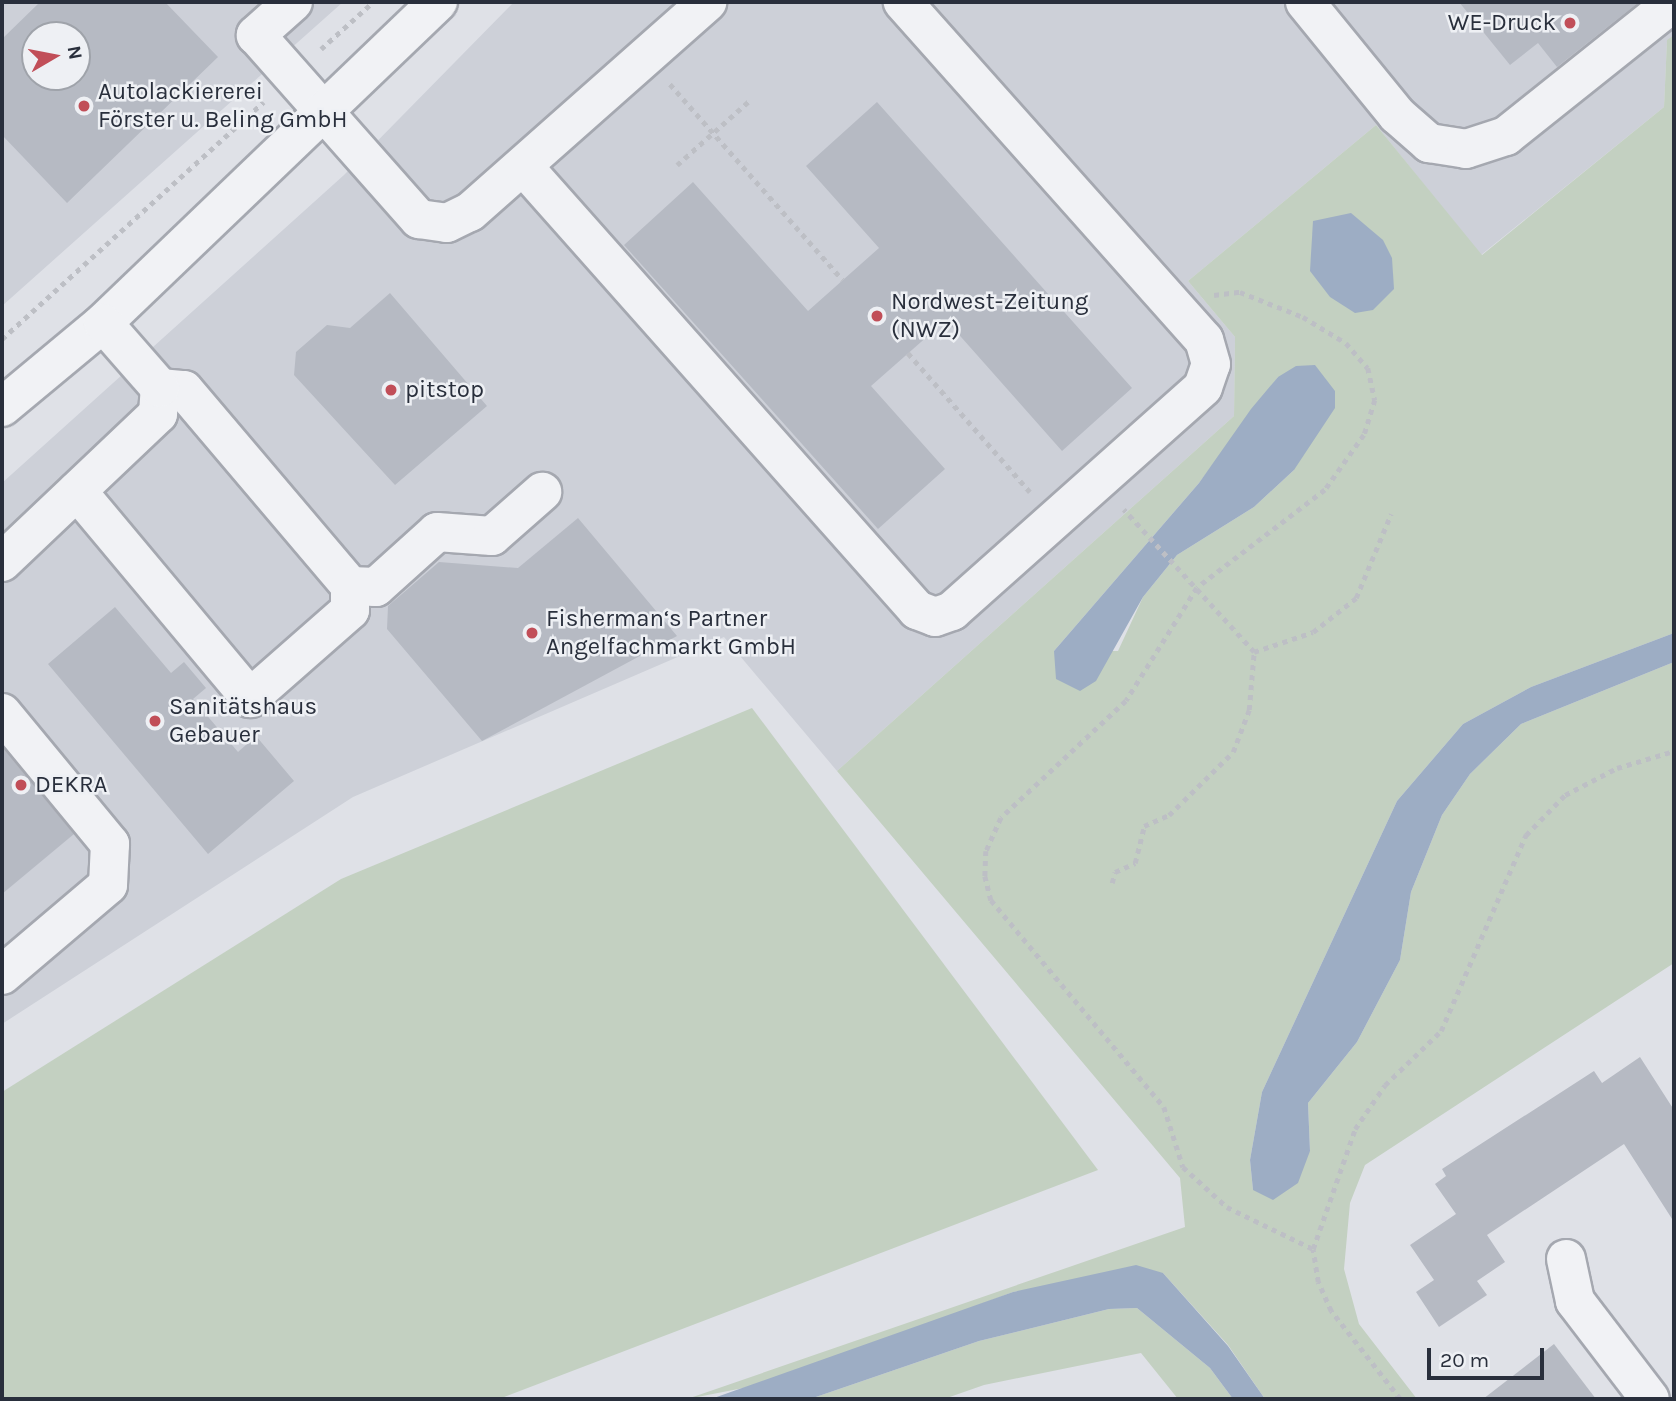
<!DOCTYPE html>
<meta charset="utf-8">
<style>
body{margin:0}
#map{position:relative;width:1676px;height:1401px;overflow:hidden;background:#dfe1e7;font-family:Karla,sans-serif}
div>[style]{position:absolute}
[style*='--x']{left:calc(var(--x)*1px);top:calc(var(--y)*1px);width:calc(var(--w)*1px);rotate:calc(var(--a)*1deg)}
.built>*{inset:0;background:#cdd0d8}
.green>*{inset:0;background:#c3d0c1}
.water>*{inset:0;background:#9dadc4}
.building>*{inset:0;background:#b6bac3}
.path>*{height:4.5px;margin-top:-2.25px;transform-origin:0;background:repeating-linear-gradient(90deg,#bdbfc5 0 5px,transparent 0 10px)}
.roads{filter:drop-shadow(2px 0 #a5a8b0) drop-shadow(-2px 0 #a5a8b0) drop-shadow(0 2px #a5a8b0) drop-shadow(0 -2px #a5a8b0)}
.minor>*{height:38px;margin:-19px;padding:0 19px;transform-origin:19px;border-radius:19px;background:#f1f2f5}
.dots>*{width:19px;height:19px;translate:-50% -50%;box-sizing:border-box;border:4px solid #eef0f4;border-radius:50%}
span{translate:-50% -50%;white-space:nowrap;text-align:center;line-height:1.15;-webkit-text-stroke:5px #eef0f4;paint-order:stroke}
.poi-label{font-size:24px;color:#292f3c}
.right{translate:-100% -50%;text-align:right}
.left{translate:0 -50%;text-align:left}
.frame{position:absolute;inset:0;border:4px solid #292f3c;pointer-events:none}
.north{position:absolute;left:21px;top:21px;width:70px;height:70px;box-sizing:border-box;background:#eef0f4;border:2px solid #9fa3aa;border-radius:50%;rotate:80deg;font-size:19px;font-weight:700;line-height:28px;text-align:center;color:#292f3c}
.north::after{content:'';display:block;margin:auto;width:24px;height:32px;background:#c14e58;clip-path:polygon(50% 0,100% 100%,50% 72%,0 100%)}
.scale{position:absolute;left:1427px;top:1348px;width:117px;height:32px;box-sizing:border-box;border:4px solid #292f3c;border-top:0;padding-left:9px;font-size:21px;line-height:24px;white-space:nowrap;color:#292f3c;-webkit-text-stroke:5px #eef0f4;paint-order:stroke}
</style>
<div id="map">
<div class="built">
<i style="clip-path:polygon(evenodd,2px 2px,343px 2px,2px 306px,2px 2px,35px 35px,77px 35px,77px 77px,35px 77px,35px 35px)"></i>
<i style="clip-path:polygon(514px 2px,1674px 2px,1674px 35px,1667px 41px,1664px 107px,1481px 255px,1376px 125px,1188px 281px,1235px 337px,1234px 416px,837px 771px,724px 637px,353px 797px,2px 1024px,2px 483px,344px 175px)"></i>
</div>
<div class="green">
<i style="clip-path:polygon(evenodd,1674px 35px,1674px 633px,1531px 687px,1463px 724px,1397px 801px,1262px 1092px,1250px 1160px,1253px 1190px,1310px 1151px,1308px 1103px,1357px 1042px,1400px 960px,1411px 892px,1442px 815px,1470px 774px,1521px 724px,1674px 662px,1674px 963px,1365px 1165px,1350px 1203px,1344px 1269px,1359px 1324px,1417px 1399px,1265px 1399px,1228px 1345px,1163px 1273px,1013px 1292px,774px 1382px,687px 1399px,1185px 1227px,1180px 1178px,837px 771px,1234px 416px,1235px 337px,1188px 281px,1376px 125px,1482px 255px,1664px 107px,1667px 40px,1674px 35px,1278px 377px,1294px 470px,1254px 507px,1177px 555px,1143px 597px,1118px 651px,1054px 651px,1199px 483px,1278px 377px)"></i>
<i style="clip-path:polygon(752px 708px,1098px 1170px,499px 1399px,2px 1399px,2px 1092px,341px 879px)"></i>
<i style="clip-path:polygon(1137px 1308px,1210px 1368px,1233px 1399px,1178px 1399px,1141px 1353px,984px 1385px,944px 1399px,810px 1399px,979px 1341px,1109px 1309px)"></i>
</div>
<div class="water">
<i style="clip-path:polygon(1351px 213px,1383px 240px,1392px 258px,1394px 289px,1373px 310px,1355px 313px,1330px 297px,1310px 271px,1313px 221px)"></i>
<i style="clip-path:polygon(1315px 365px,1335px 391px,1335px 408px,1294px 470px,1254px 507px,1177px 555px,1143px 597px,1096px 681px,1080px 691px,1056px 679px,1054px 651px,1199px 483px,1251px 409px,1278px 377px,1296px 366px)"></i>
<i style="clip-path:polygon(1674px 633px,1674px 662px,1521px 724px,1470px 774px,1442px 815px,1411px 892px,1400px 960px,1357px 1042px,1308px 1103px,1310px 1151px,1298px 1183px,1273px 1200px,1253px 1190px,1250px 1160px,1262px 1092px,1397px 801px,1463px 724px,1531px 687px)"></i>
<i style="clip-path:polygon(1136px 1265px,1163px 1273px,1228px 1346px,1265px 1399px,1233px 1399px,1210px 1368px,1137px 1308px,1109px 1309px,979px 1341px,810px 1399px,711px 1399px,1013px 1292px)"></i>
</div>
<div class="building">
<i style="clip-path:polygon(evenodd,40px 2px,165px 2px,218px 57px,67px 203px,2px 135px,2px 39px,40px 2px,35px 35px,77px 35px,77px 77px,35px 77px,35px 35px)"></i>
<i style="clip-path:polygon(1459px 2px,1639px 2px,1557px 67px,1538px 43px,1510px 65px)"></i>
<i style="clip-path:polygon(877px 102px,1132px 388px,1062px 451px,946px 320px,871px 386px,945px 469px,878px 529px,624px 245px,693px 182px,808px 311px,879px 248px,806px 166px)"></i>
<i style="clip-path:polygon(390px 293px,487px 406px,395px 485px,294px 375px,296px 352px,327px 325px,350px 328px)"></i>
<i style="clip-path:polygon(578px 518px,677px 636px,482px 741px,387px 629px,388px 606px,439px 562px,518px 568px)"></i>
<i style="clip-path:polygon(115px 607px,171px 673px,184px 662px,206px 688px,193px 699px,238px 752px,256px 736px,294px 781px,208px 854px,48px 664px)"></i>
<i style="clip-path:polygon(2px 747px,74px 834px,2px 894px)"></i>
<i style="clip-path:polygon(1640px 1057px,1674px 1110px,1674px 1222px,1624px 1144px,1487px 1235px,1505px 1262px,1477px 1281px,1487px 1295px,1439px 1327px,1416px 1292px,1434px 1280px,1410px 1245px,1456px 1214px,1435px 1184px,1446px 1176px,1442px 1169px,1594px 1071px,1602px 1083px)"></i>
<i style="clip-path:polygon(1554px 1344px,1596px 1399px,1483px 1399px)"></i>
</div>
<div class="path">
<i style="--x:321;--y:49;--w:70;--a:-42.1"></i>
<i style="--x:670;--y:84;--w:261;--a:48.6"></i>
<i style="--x:677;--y:165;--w:96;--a:-41.6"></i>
<i style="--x:1214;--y:295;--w:26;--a:-7"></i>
<i style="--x:1240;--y:292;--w:68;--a:21.6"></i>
<i style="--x:1303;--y:317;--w:50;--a:31.2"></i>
<i style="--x:1346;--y:343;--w:33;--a:49"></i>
<i style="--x:1368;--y:368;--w:33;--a:78"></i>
<i style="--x:1375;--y:400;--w:37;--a:107"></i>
<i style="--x:1364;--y:435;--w:67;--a:125.3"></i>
<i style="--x:1325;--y:490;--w:161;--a:142.6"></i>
<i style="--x:1197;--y:588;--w:133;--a:122.1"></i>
<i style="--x:1126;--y:701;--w:171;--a:136.9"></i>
<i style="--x:1001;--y:818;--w:36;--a:114"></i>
<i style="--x:986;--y:851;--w:25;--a:92"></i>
<i style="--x:985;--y:876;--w:25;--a:76"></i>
<i style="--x:991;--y:900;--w:270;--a:50.1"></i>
<i style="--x:1164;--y:1107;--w:63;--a:72.4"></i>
<i style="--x:1183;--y:1167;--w:59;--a:42.3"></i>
<i style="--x:1227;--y:1207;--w:96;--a:26"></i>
<i style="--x:2;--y:339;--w:353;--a:-42.2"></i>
<i style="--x:908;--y:353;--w:185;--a:48.7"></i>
<i style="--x:1254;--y:652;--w:62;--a:-18.7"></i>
<i style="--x:1313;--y:632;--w:55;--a:-38.3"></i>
<i style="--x:1356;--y:598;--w:91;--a:-67.4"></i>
<i style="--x:1112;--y:883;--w:11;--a:-75"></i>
<i style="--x:1115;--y:872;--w:22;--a:-24"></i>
<i style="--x:1135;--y:863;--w:38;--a:-76"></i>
<i style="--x:1144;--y:826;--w:27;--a:-24"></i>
<i style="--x:1169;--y:815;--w:90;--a:-44.5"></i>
<i style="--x:1233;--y:752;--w:45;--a:-69.1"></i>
<i style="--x:1249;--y:710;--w:58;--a:-85.1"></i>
<i style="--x:1254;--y:652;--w:193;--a:-132.5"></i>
<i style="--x:1400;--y:1399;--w:112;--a:-128.1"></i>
<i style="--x:1331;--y:1311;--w:32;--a:-114"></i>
<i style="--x:1318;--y:1282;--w:33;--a:-99"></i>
<i style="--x:1313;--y:1249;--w:127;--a:-70.7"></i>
<i style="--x:1355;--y:1129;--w:53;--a:-55.7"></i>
<i style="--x:1385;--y:1085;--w:78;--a:-44"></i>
<i style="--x:1441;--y:1031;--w:214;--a:-66.6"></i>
<i style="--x:1526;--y:835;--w:56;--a:-45.7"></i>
<i style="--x:1565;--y:795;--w:59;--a:-27.4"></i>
<i style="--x:1617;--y:768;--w:59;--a:-16.6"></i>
</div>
<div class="roads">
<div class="minor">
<i style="--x:293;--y:2;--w:50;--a:138.3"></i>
<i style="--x:256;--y:35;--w:246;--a:48.5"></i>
<i style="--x:419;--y:219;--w:28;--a:8"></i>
<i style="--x:447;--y:223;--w:25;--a:-26"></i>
<i style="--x:470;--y:212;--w:317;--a:-41.5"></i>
<i style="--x:1305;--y:2;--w:146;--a:50.8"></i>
<i style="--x:1397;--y:115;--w:43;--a:41.2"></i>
<i style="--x:1429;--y:143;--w:37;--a:9"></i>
<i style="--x:1466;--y:149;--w:42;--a:-18"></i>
<i style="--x:1506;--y:136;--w:215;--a:-38.6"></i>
<i style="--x:523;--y:166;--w:594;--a:48.41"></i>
<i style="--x:917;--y:610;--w:19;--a:21"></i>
<i style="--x:935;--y:617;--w:18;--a:-19"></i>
<i style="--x:952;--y:611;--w:336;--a:-41.7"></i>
<i style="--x:1203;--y:387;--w:24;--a:-71"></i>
<i style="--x:1211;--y:364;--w:25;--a:-106"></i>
<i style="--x:1204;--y:340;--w:453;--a:-131.7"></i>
<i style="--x:160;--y:388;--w:24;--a:5"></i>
<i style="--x:184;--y:390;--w:257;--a:49.7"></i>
<i style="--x:350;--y:586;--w:26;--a:2"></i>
<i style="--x:376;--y:587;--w:82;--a:-42"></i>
<i style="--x:437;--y:532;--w:55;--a:4.2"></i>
<i style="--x:492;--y:536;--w:67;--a:-41.3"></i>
<i style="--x:2;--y:407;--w:131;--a:-39.7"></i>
<i style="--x:103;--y:323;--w:464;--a:-43.8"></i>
<i style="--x:77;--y:491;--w:270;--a:50.1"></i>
<i style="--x:250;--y:698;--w:133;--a:-41.3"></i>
<i style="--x:350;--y:610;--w:24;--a:-90"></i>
<i style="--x:2;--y:562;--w:215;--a:-43.5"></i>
<i style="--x:158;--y:414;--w:26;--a:-86"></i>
<i style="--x:160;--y:388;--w:86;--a:-131.2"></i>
<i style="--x:2;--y:713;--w:170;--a:50.5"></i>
<i style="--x:110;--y:844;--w:41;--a:92.8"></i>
<i style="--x:108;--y:885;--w:139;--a:139.7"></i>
<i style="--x:1566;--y:1259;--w:43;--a:77.9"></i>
<i style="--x:1575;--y:1301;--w:123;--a:52.6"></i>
</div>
</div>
<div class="dots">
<i style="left:1570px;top:23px;background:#c14e58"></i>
<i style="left:84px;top:106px;background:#c14e58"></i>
<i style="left:877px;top:316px;background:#c14e58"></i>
<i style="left:391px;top:390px;background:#c14e58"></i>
<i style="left:532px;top:633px;background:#c14e58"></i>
<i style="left:155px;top:721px;background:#c14e58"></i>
<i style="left:21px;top:785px;background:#c14e58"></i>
</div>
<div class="poi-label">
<span class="right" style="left:1556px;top:23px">WE-Druck</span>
<span class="left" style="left:98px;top:106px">Autolackiererei<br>Förster u. Beling GmbH</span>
<span class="left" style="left:891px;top:316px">Nordwest-Zeitung<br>(NWZ)</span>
<span class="left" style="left:405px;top:390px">pitstop</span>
<span class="left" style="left:546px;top:633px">Fisherman‘s Partner<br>Angelfachmarkt GmbH</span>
<span class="left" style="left:169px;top:721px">Sanitätshaus<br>Gebauer</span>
<span class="left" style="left:35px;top:785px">DEKRA</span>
</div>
<div class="frame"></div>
<div class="north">N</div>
<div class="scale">20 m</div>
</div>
